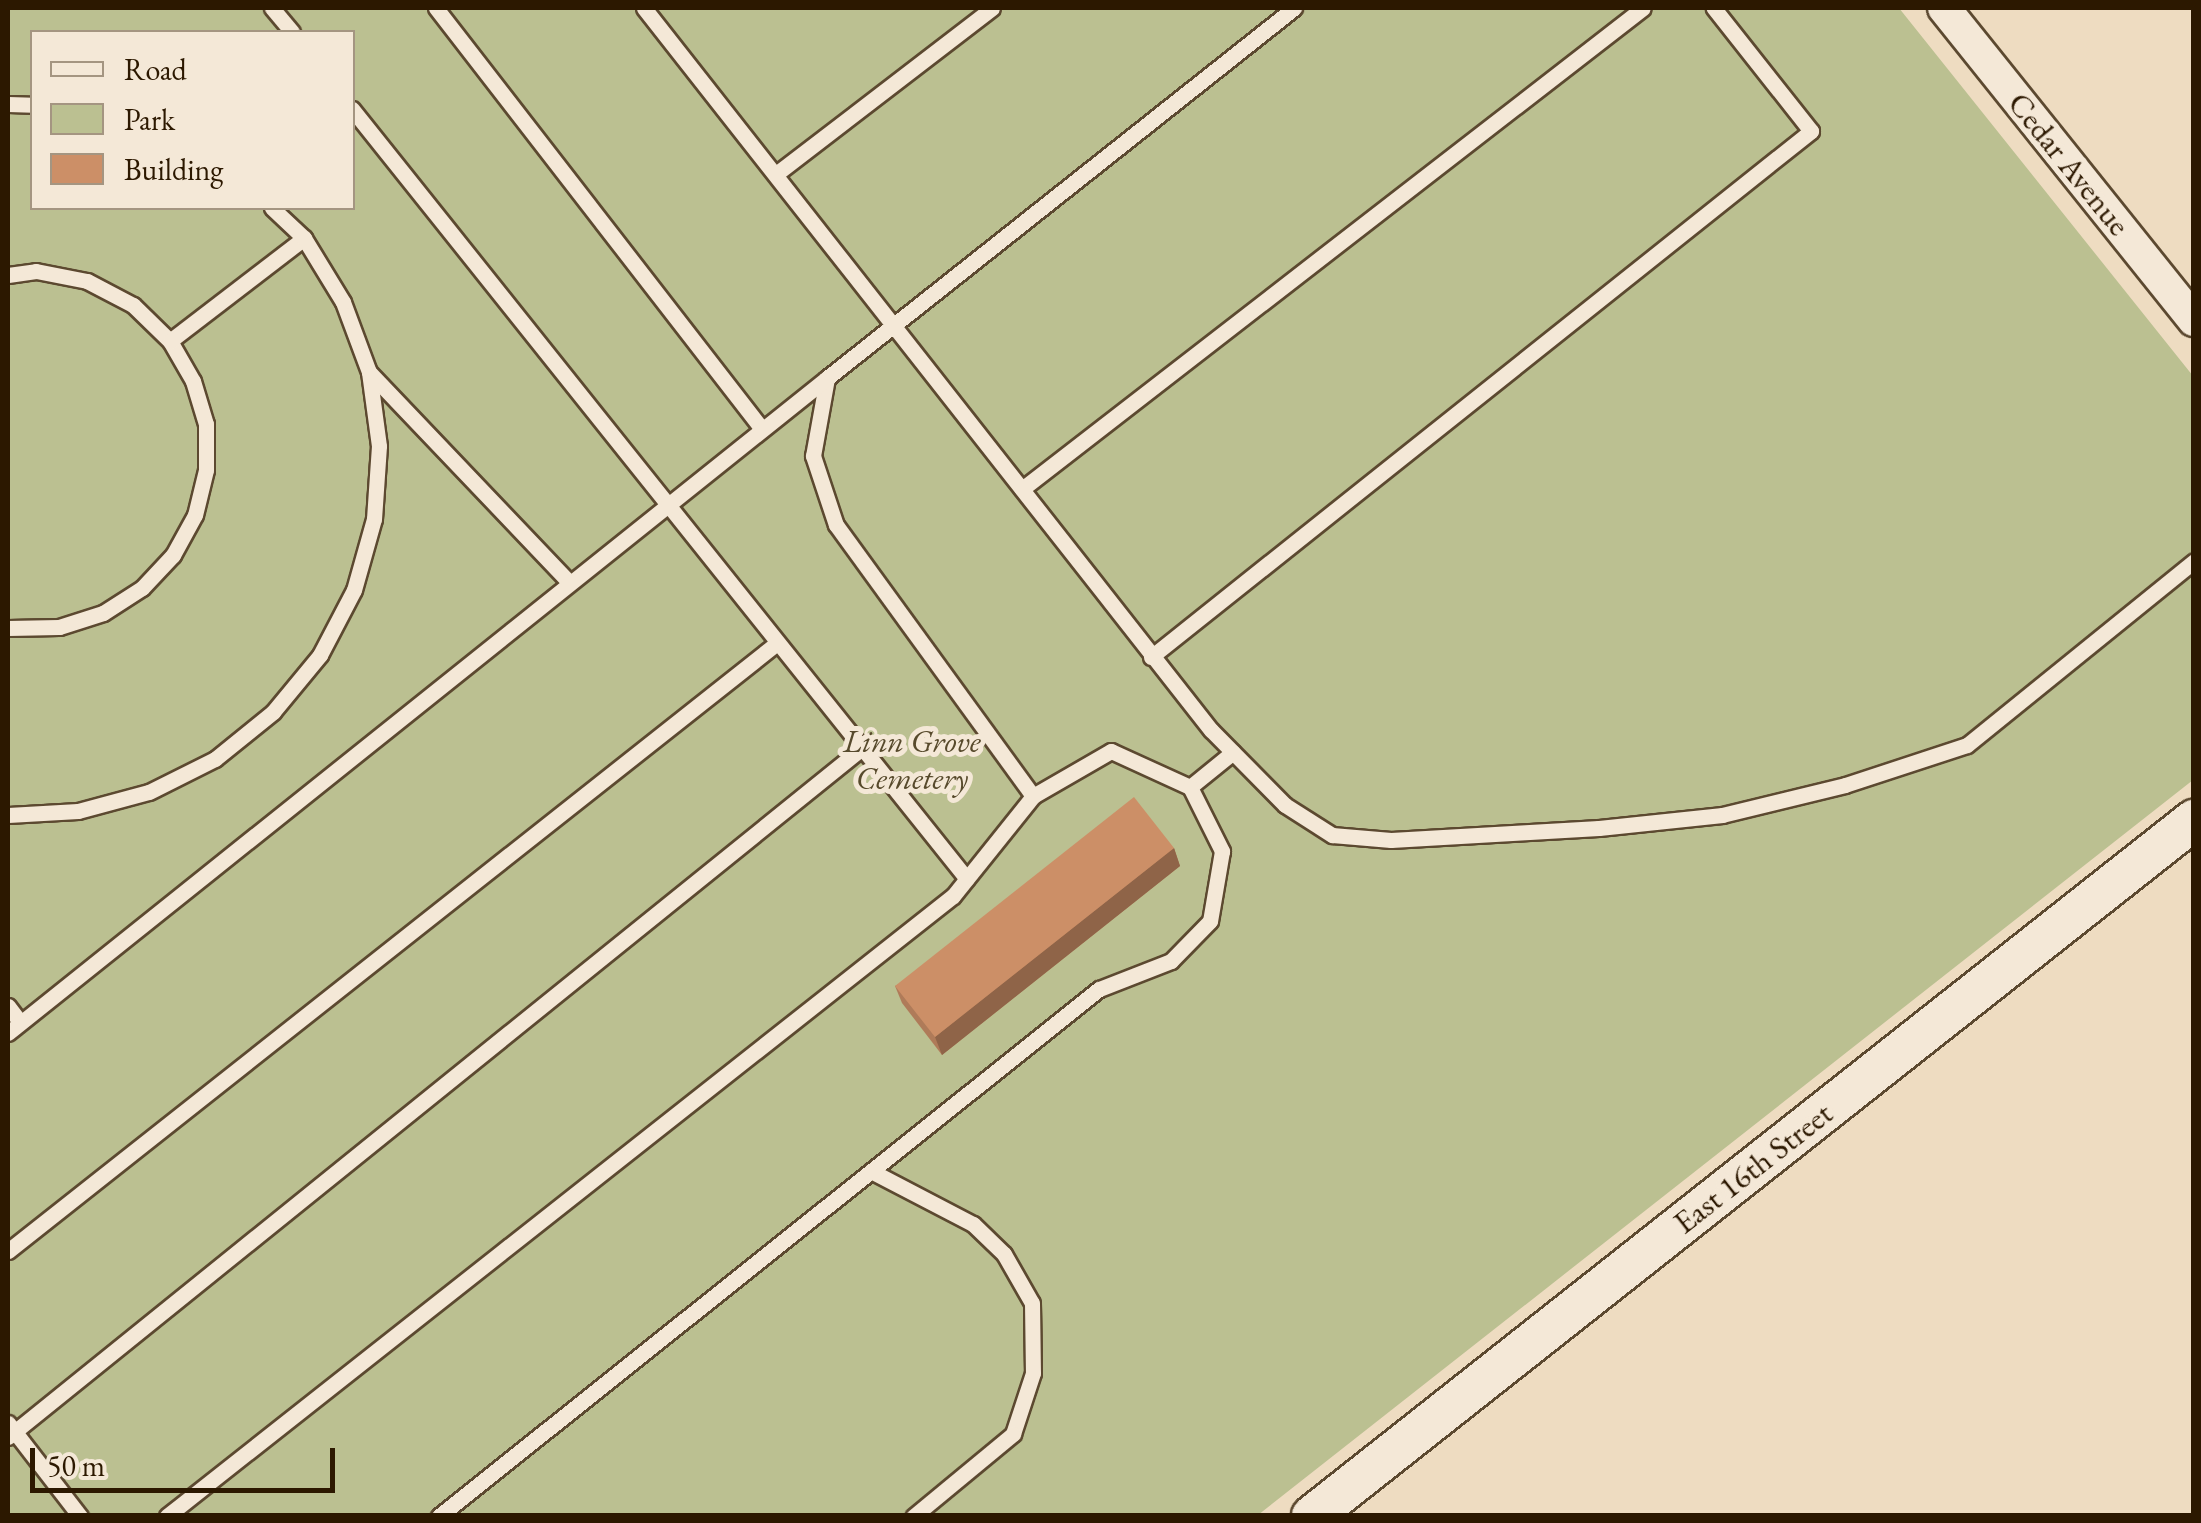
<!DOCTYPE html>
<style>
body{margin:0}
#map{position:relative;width:2201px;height:1523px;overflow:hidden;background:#eedcc1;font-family:"EB Garamond",serif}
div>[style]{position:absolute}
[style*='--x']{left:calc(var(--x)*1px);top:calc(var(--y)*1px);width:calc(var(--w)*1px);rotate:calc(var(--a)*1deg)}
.green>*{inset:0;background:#bbc091}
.roads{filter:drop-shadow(2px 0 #5c4930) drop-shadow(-2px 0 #5c4930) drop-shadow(0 2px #5c4930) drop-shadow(0 -2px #5c4930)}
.service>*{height:15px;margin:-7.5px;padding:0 7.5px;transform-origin:7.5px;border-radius:7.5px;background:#f4e8d7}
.minor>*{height:32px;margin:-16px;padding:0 16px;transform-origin:16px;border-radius:16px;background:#f4e8d7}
.tertiary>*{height:40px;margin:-20px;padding:0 20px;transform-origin:20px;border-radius:20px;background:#f4e8d7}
.wall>*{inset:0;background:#af7b59}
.shaded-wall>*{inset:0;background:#8f6448}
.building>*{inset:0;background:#cc8f67}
span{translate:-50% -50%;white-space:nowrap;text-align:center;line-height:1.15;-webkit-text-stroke:10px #f4e8d7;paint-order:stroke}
.street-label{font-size:32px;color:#2c1800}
.park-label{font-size:32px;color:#574a2c;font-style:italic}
.frame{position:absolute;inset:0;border:10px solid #2c1800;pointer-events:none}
.legend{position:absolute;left:30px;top:30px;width:325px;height:180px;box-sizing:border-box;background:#f4e8d7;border:2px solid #a49581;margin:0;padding:12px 18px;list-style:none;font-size:30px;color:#2c1800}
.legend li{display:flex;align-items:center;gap:20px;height:50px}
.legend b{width:50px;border:2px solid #a49581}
.scale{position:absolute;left:30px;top:1448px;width:305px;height:45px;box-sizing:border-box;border:5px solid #2c1800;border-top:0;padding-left:12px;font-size:30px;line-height:35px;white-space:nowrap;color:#2c1800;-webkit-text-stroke:8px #f4e8d7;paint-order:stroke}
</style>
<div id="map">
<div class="green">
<i style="clip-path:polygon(evenodd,8px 8px,1899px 8px,2193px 376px,2193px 780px,1258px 1515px,8px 1516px,8px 8px,32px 32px,352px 32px,352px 208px,32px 208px,32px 32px)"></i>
</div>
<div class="roads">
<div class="service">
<i style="--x:272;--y:8;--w:31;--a:50"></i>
<i style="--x:436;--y:8;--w:532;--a:52.25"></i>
<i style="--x:644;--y:8;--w:918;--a:51.86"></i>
<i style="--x:1211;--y:730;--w:105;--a:45.4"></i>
<i style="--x:1285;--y:805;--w:56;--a:32.6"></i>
<i style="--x:1332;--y:835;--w:59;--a:4.8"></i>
<i style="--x:1391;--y:840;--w:208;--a:-3.3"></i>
<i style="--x:1599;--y:828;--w:124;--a:-6"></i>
<i style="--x:1722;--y:815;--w:127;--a:-13.7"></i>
<i style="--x:1845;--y:785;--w:128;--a:-18.2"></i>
<i style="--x:1967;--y:745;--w:292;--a:-39"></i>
<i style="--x:8;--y:104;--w:24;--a:2"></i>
<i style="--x:352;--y:109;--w:985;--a:51.39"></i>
<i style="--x:776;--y:174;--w:272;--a:-37.5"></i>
<i style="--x:8;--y:275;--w:28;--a:-8"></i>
<i style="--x:36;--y:271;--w:52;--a:11.1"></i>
<i style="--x:87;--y:281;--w:52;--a:27.6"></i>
<i style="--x:133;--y:305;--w:52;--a:44.2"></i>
<i style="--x:170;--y:341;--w:46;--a:60.1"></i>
<i style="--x:193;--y:381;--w:45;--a:73.2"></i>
<i style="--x:206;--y:424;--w:46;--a:90"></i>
<i style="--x:206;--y:470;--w:46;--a:103.7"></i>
<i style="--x:195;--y:515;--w:46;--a:118.8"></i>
<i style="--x:173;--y:555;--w:45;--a:133.2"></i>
<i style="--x:142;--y:588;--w:46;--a:147.3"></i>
<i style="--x:103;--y:613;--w:46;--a:162.3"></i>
<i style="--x:59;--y:627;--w:51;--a:178.9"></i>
<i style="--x:170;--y:341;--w:169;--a:-37.5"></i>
<i style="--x:369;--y:372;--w:291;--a:46.4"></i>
<i style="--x:1022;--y:489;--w:785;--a:-37.76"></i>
<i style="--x:1151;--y:657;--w:844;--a:-38.55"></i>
<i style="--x:1811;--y:131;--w:157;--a:-128.3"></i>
<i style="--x:1190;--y:787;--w:55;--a:-39.1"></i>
<i style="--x:1033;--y:796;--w:335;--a:-126"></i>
<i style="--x:836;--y:525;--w:73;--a:-108.4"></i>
<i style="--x:813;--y:456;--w:79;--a:-79.8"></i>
<i style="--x:827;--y:378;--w:596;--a:-38.39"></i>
<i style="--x:8;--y:815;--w:70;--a:-3.3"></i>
<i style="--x:78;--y:811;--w:73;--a:-15"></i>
<i style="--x:149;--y:792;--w:74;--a:-26.6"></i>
<i style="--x:215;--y:759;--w:75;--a:-39"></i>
<i style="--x:273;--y:712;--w:74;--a:-50.5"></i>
<i style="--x:320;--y:655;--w:73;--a:-62.4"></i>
<i style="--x:354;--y:590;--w:74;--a:-74.3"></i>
<i style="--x:374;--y:519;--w:73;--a:-86.1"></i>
<i style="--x:379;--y:446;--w:75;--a:-97.7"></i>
<i style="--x:369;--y:372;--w:75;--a:-110.4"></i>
<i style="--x:343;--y:302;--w:75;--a:-121.4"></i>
<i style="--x:304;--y:238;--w:44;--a:-136.8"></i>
<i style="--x:8;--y:1006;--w:20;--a:53"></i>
<i style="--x:8;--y:1033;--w:1049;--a:-38.65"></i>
<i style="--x:871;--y:1171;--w:115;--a:27.5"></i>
<i style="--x:973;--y:1224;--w:43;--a:44.1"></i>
<i style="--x:1004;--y:1254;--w:56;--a:60.3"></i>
<i style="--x:1032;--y:1303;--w:70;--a:89.2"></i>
<i style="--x:1033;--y:1373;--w:64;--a:108.2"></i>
<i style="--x:1013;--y:1434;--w:129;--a:140.4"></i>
<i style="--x:8;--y:1251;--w:980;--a:-38.33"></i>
<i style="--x:8;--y:1423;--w:118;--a:52.3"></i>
<i style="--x:8;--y:1437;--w:1097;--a:-38.9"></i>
<i style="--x:167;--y:1516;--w:1001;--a:-38.27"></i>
<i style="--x:953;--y:896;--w:128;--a:-51.3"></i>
<i style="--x:1033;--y:796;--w:90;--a:-30"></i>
<i style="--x:1111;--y:751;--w:87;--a:24.5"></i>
<i style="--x:1190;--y:787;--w:72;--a:63.4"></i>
<i style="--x:1222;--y:851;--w:71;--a:99.7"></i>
<i style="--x:1210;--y:921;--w:56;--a:134.3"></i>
<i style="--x:1171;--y:961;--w:77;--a:158.7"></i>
<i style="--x:1099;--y:989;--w:845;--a:141.39"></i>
</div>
<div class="minor">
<i style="--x:1944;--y:8;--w:400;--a:51.3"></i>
</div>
<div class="tertiary">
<i style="--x:1312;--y:1516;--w:1124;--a:-38.28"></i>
</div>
</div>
<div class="wall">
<i style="clip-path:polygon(1174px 848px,1180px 866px,942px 1055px,902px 1003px,895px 986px)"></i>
</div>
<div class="shaded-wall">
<i style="clip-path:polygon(1174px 848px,1180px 866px,942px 1055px,935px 1037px)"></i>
</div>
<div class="building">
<i style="clip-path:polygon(1134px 797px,1174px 848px,935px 1037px,895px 986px)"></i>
</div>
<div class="street-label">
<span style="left:2069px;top:164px;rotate:51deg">Cedar Avenue</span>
<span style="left:1753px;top:1168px;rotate:-38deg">East 16th Street</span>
</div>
<div class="park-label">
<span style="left:912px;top:760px">Linn Grove<br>Cemetery</span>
</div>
<div class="frame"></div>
<ul class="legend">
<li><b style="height:12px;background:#f4e8d7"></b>Road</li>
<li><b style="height:28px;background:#bbc091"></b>Park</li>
<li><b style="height:28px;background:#cc8f67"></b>Building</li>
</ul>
<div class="scale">50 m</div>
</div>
